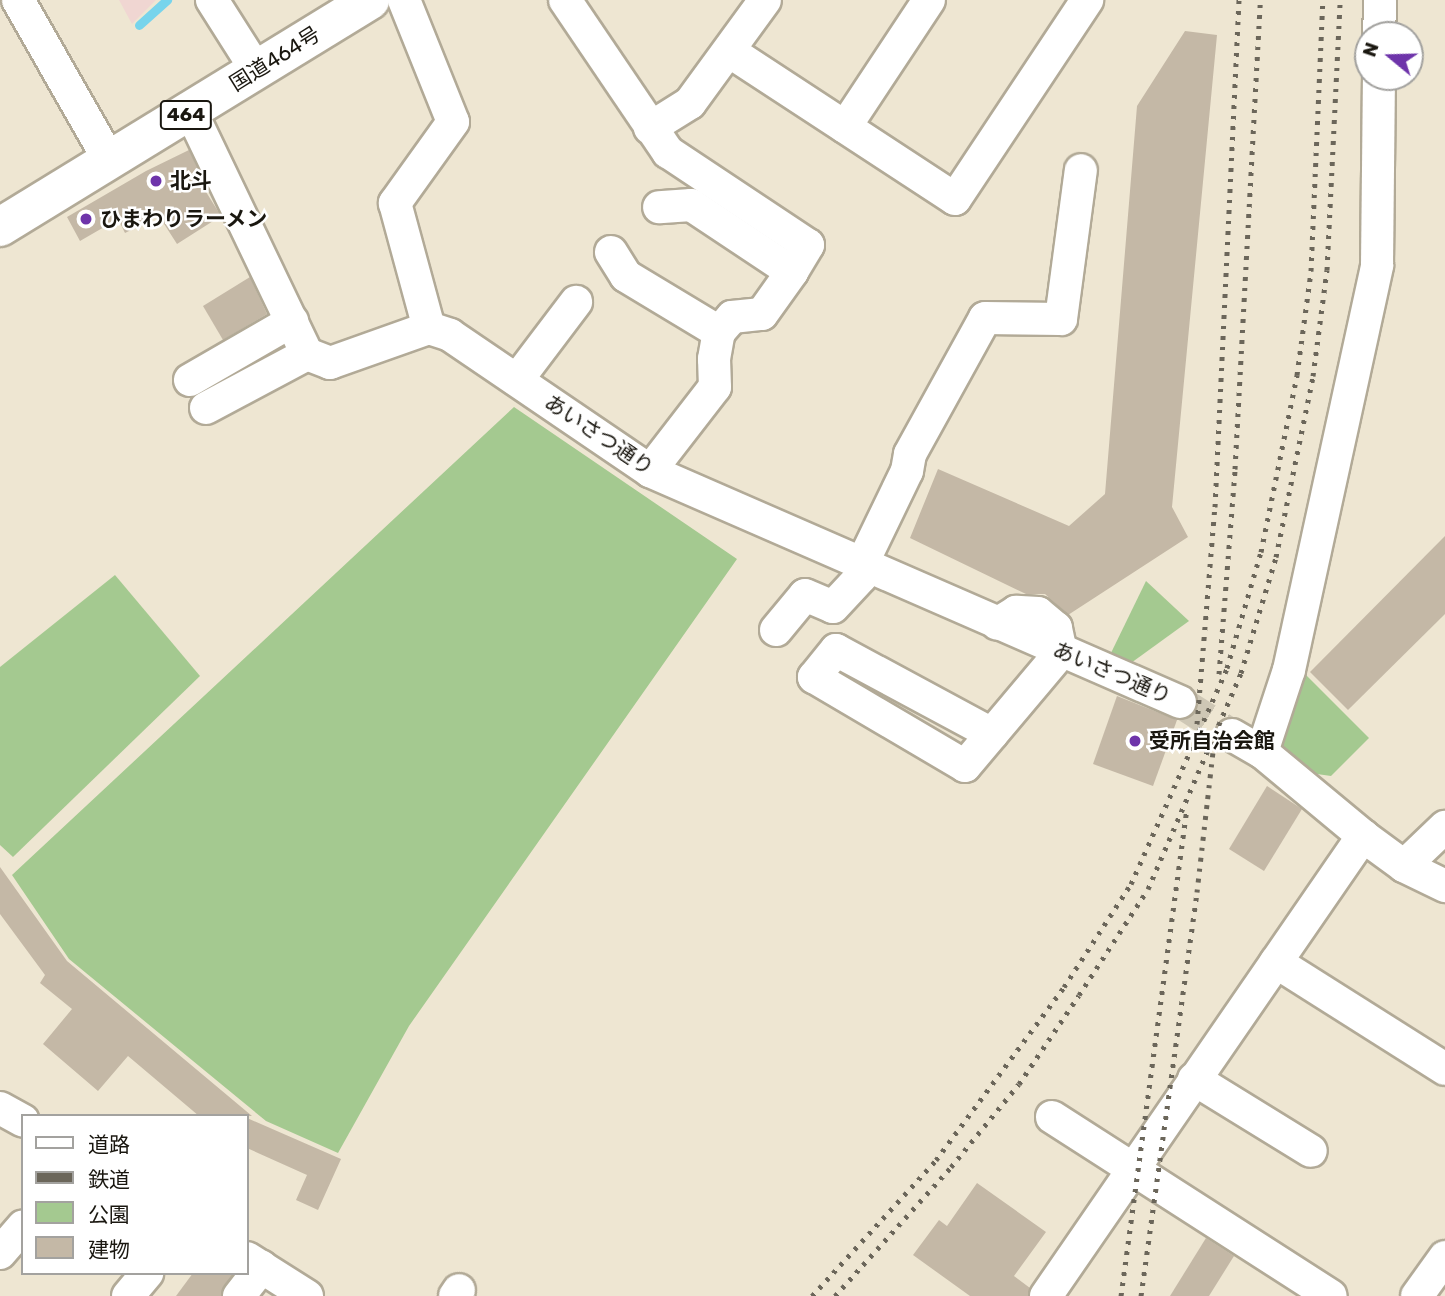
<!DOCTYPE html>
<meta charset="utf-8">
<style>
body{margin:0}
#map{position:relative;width:1445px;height:1296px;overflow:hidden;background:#eee6d2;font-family:Rubik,"Noto Sans JP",sans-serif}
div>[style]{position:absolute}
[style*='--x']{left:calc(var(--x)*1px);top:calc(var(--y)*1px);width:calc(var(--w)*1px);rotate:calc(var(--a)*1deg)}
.education>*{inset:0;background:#f0d6d2}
.green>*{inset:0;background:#a4c990}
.stream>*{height:9px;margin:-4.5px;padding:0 4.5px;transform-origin:4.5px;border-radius:4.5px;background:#77d4ec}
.building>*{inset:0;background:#c4b8a6}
.minor-tunnel>*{height:32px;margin-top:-16px;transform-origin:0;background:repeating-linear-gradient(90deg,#cec7b5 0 32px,transparent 0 48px)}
.roads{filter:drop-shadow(2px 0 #b2aa97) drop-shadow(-2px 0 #b2aa97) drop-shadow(0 2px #b2aa97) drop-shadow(0 -2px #b2aa97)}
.minor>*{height:32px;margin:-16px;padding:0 16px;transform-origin:16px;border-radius:16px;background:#fff}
.highway>*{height:38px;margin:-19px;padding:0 19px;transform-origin:19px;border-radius:19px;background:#fff}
.rail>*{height:5px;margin-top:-2.5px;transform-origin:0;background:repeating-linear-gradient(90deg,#6b665a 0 3.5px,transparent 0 10.5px)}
.dots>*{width:19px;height:19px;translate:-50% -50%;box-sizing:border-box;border:4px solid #fff;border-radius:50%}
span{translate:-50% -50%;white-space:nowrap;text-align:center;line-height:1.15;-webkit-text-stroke:5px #fff;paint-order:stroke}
.shield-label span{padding:2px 5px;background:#fff;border:2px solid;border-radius:5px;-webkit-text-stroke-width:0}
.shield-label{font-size:19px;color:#1a1710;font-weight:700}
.street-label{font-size:21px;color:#1a1710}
.poi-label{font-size:21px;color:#1a1710;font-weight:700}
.left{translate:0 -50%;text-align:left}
.legend{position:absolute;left:21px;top:1114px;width:228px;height:161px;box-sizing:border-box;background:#fff;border:2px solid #a3a29f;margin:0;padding:9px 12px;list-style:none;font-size:21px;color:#1a1710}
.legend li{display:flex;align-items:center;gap:14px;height:35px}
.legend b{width:35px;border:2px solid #a3a29f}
.north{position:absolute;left:1354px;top:21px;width:70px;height:70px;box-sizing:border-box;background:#fff;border:2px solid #a3a29f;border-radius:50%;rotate:289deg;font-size:19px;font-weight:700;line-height:28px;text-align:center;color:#1a1710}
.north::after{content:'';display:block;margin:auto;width:24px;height:32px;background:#6e34aa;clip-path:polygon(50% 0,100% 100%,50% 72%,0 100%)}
</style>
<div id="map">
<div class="education">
<i style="clip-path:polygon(119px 0,156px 0,132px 24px)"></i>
</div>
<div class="green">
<i style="clip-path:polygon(514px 407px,737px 559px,409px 1026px,338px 1153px,266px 1121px,69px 959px,12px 875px)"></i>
<i style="clip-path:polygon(115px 575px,200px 676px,13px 857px,0 845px,0 667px)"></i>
<i style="clip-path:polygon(1146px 581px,1189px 621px,1131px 663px,1110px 655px)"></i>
<i style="clip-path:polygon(1298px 667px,1369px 738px,1331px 776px,1310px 773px,1279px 749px)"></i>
</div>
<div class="stream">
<i style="--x:139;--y:25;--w:38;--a:-42"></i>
</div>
<div class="building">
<i style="clip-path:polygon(1185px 31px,1217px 35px,1172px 507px,1188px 537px,1068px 615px,1045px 594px,1026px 594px,910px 538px,938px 469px,1069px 526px,1105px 494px,1137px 106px)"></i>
<i style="clip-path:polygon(189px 150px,202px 177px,198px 179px,221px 216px,177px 244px,159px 216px,125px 233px,118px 219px,80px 241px,67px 217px,146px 171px)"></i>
<i style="clip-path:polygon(250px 277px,267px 314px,223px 340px,203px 306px)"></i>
<i style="clip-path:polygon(1445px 536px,1445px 614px,1348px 710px,1310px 672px)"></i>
<i style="clip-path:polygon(1117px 696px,1177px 720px,1153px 786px,1093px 764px)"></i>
<i style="clip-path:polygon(1267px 786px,1302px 809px,1264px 871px,1229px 849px)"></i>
<i style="clip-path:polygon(0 867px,67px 961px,252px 1116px,199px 1116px,128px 1056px,98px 1091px,43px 1044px,72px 1009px,40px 983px,45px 975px,0 914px)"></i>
<i style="clip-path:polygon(247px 1118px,341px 1159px,318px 1210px,296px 1200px,307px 1175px,247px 1148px)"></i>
<i style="clip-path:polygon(977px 1183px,1046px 1232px,1014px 1276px,1030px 1288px,1028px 1296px,970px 1296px,913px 1255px,939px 1220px,947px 1226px)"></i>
<i style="clip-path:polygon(1206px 1238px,1234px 1256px,1209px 1296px,1170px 1296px)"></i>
<i style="clip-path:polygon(193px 1273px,234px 1273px,221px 1296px,176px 1296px)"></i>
</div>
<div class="minor-tunnel">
<i style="--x:1180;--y:702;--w:62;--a:32.4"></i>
</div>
<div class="roads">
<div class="minor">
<i style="--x:18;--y:0;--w:185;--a:60.3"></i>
<i style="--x:212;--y:0;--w:84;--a:57.6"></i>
<i style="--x:404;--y:0;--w:131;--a:68.1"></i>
<i style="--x:453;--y:122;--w:100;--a:125.6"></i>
<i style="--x:395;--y:203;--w:130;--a:74.8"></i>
<i style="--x:565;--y:0;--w:184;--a:55.9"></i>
<i style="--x:668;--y:152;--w:168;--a:33.6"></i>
<i style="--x:808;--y:245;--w:31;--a:121"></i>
<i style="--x:1379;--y:35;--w:35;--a:-88"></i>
<i style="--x:729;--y:51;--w:270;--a:33.2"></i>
<i style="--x:955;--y:199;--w:239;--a:-56.4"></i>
<i style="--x:191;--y:112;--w:268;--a:64.4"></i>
<i style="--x:307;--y:354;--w:25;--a:21"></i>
<i style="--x:330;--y:363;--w:105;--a:-19.5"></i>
<i style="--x:429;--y:328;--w:22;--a:18"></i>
<i style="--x:450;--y:335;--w:242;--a:34.2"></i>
<i style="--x:650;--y:471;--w:578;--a:23.55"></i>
<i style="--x:845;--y:127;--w:152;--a:-56.5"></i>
<i style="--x:650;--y:128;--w:47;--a:-32"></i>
<i style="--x:690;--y:103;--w:127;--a:-53.9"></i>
<i style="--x:611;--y:252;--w:28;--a:58"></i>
<i style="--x:626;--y:276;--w:109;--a:31.1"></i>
<i style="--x:190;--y:380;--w:118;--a:-30"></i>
<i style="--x:517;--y:380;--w:98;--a:-52.9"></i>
<i style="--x:206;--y:408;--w:115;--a:-28.1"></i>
<i style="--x:650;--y:471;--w:106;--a:-52.3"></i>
<i style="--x:715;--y:387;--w:28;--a:-92"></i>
<i style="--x:714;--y:359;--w:27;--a:-80"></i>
<i style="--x:719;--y:332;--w:20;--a:-49"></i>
<i style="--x:732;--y:317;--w:30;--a:-6"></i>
<i style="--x:762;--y:314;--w:52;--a:-54.5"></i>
<i style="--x:792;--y:272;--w:121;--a:-146.4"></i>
<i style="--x:691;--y:205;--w:32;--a:176"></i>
<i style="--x:776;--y:630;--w:45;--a:-50.4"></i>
<i style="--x:805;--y:595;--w:30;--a:23"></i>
<i style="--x:833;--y:607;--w:41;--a:-47"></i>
<i style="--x:861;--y:577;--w:13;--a:-86"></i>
<i style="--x:862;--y:564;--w:103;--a:-64.2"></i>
<i style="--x:907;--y:471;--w:17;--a:-80"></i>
<i style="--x:910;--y:454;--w:155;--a:-61.1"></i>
<i style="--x:985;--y:318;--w:76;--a:0.8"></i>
<i style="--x:1061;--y:319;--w:150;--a:-82.4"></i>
<i style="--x:992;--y:734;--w:177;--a:-151.7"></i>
<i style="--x:836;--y:650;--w:35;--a:129"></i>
<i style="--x:814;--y:677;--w:175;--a:30.5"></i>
<i style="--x:965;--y:766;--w:149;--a:-49.9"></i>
<i style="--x:1061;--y:652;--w:25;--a:-102"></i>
<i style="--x:1056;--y:628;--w:23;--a:-140"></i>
<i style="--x:1038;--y:613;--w:22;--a:-177"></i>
<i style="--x:1016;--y:612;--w:22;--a:148"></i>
<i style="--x:1232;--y:735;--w:34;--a:30"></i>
<i style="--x:1262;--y:752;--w:131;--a:39.7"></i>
<i style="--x:1363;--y:836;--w:51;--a:36.2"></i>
<i style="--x:1404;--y:866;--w:46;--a:26"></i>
<i style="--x:1262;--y:752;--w:86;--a:-71.8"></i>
<i style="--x:1289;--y:670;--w:414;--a:-77.7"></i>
<i style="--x:1377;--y:265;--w:188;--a:-89.4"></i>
<i style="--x:1404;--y:866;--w:57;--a:-43.6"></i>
<i style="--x:1276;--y:962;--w:200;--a:32.3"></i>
<i style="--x:1194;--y:1079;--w:137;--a:31.6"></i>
<i style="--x:0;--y:1108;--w:26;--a:29"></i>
<i style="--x:1052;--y:1117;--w:331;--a:32.7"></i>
<i style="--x:0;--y:1253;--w:35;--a:-49"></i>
<i style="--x:247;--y:1258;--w:71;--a:32.3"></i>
<i style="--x:128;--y:1296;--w:30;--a:-50"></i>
<i style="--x:239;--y:1296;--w:37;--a:-52"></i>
<i style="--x:455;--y:1296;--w:7;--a:-56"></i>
<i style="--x:1046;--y:1296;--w:559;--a:-55.43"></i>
<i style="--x:1417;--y:1296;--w:48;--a:-54.3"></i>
</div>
<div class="highway">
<i style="--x:0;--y:227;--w:434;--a:-31.5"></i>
</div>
</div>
<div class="rail">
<i style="--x:1219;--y:674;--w:206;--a:-85.5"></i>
<i style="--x:1235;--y:469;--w:470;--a:-86.9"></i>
<i style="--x:1197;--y:724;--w:218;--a:-85.3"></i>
<i style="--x:1215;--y:507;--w:508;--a:-87.29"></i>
<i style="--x:812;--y:1296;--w:184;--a:-47.6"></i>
<i style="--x:936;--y:1160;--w:215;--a:-53.5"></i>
<i style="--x:1064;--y:987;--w:123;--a:-57"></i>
<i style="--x:1131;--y:884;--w:236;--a:-66"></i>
<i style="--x:1227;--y:668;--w:121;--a:-73.7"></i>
<i style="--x:1261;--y:552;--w:181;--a:-78.5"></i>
<i style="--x:1297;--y:375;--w:105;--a:-82.3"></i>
<i style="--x:1311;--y:271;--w:271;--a:-87.5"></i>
<i style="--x:835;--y:1296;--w:173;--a:-48"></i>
<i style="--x:951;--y:1167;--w:107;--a:-50.7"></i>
<i style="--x:1019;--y:1084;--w:107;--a:-56"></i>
<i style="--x:1079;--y:995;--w:126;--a:-56.9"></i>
<i style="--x:1148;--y:889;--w:235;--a:-66.7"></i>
<i style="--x:1241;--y:673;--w:121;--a:-73.2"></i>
<i style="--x:1276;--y:557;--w:185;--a:-78.4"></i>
<i style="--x:1313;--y:376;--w:107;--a:-82.5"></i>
<i style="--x:1327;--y:270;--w:270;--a:-87.2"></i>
<i style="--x:1121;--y:1296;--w:489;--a:-82.3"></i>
<i style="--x:1141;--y:1296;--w:408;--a:-82.1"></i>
<i style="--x:1197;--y:892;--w:142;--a:-83.5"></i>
</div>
<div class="dots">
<i style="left:156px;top:181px;background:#6e34aa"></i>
<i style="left:86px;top:219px;background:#6e34aa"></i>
<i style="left:1135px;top:741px;background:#6e34aa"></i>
</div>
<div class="shield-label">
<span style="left:186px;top:115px">464</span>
</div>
<div class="street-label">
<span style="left:275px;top:59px;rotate:-32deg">国道464号</span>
<span style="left:599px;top:435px;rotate:34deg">あいさつ通り</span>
<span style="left:1112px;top:673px;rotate:23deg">あいさつ通り</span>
</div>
<div class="poi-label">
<span class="left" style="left:170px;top:181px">北斗</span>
<span class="left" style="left:100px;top:219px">ひまわりラーメン</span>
<span class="left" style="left:1149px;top:741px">受所自治会館</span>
</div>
<ul class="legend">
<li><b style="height:9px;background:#fff"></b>道路</li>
<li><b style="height:9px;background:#6b665a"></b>鉄道</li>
<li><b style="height:19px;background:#a4c990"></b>公園</li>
<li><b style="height:19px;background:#c4b8a6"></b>建物</li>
</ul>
<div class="north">N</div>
</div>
